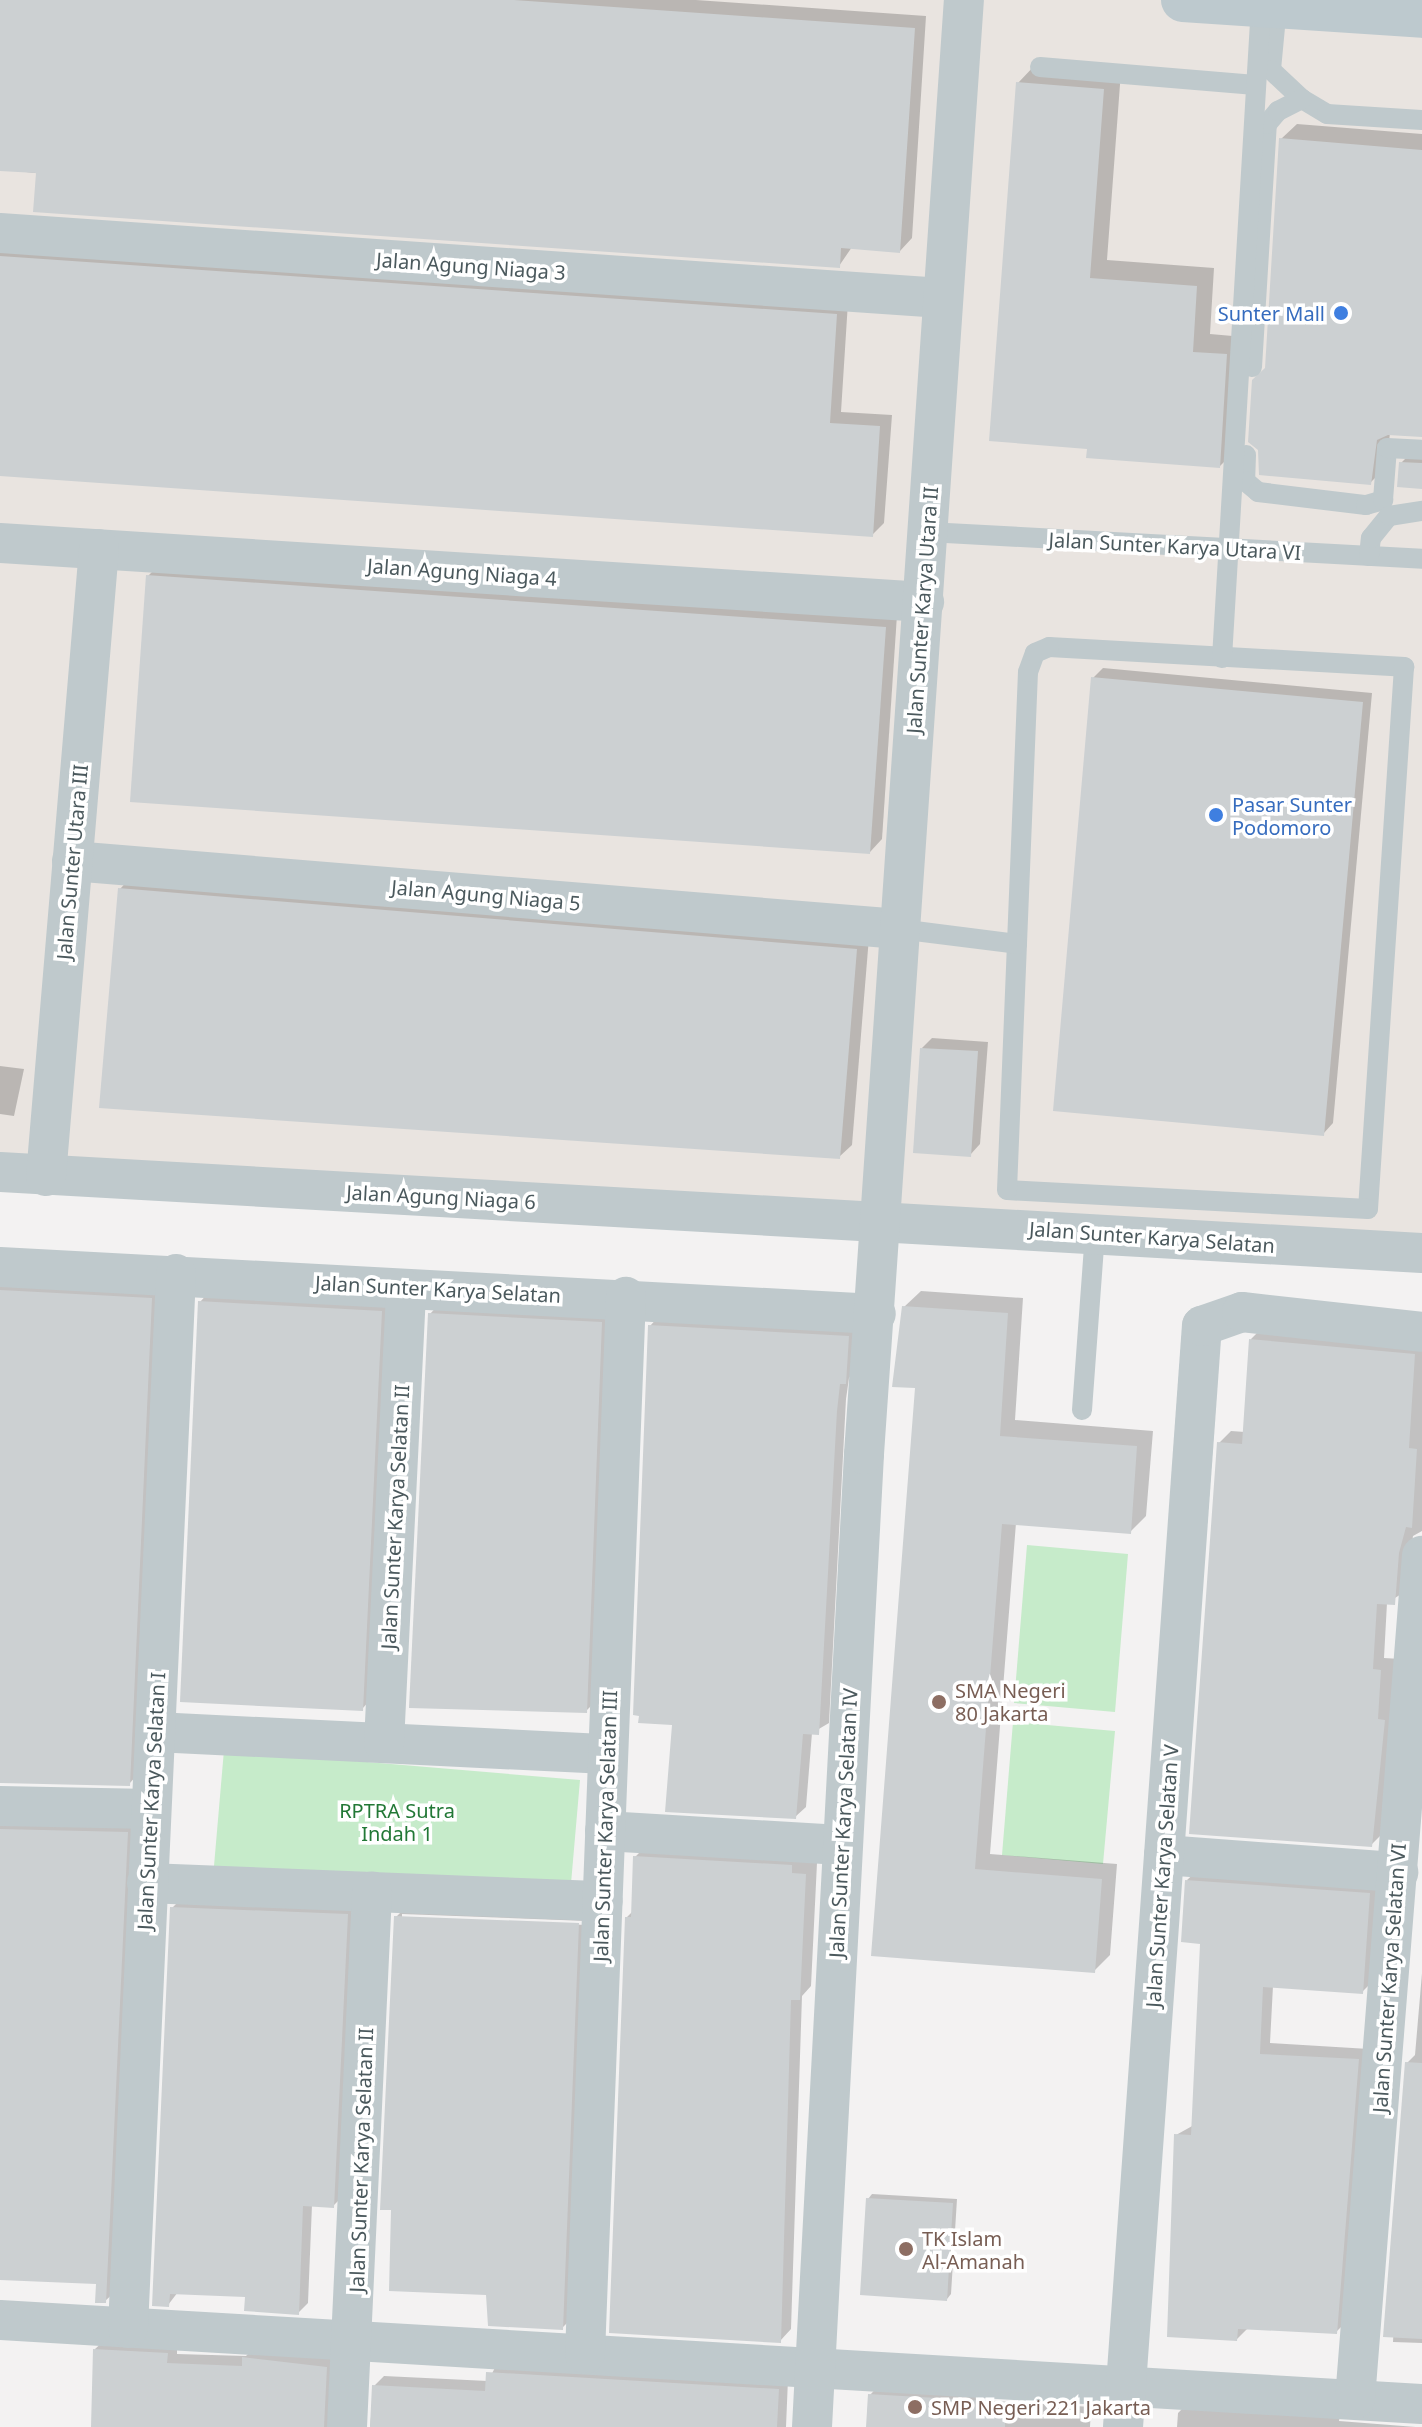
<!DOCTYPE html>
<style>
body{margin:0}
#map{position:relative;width:1422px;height:2427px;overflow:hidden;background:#f3f2f2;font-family:"Noto Sans",sans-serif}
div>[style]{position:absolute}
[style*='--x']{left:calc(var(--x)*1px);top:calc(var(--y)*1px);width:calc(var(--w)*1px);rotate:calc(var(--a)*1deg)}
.commercial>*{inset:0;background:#e9e4e0}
.green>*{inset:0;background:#c6ebca}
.shadow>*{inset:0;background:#0003}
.building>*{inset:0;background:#ccd0d2}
.service>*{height:20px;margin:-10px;padding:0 10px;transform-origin:10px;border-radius:10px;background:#bfc9cc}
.minor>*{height:40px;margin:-20px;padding:0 20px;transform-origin:20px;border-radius:20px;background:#bfc9cc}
.secondary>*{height:44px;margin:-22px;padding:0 22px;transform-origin:22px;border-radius:22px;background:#bdc9ce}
.dots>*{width:22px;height:22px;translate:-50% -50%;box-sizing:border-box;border:4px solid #fff;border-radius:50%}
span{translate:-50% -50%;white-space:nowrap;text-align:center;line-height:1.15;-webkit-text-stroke:7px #fff;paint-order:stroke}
.street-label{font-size:20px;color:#4b595d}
.shop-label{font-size:20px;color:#366cbe}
.right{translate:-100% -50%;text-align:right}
.left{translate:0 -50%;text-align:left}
.education-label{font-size:20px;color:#785e54}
.park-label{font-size:20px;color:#227836}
</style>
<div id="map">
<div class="commercial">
<i style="clip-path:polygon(0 0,1422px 0,1422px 1264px,0 1160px)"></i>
</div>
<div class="green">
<i style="clip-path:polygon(1027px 1545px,1128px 1554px,1115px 1712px,1014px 1703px)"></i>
<i style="clip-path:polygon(1013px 1722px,1115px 1731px,1103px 1864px,1002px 1855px)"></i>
<i style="clip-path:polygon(224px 1750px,580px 1780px,570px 1895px,214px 1866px)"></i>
</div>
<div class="shadow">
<i style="clip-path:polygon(0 0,696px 0,926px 16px,912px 238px,900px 251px,852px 247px,839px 266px,0 169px)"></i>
<i style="clip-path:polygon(1036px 64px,1121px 71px,1107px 260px,1214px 268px,1210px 334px,1244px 337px,1238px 448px,1220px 466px,1089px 447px,1018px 83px)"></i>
<i style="clip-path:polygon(1297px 124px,1422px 134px,1422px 435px,1390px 433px,1386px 467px,1370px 483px,1267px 367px,1281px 139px)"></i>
<i style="clip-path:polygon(0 241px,848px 302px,841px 412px,892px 415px,884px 523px,872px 535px,0 474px)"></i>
<i style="clip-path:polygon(1417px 447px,1422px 447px,1422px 487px,1401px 463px)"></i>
<i style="clip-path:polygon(160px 564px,897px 615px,882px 839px,870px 852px,148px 576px)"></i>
<i style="clip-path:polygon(1103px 668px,1372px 693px,1333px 1123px,1323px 1134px,1093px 678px)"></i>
<i style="clip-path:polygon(132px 876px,869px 937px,852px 1145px,839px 1157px,120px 889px)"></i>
<i style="clip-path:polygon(932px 1038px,988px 1042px,980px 1144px,970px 1155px,922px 1048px)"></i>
<i style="clip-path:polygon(0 1066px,24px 1069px,14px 1116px,0 1114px)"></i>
<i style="clip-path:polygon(0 1276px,162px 1288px,139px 1773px,129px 1784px,0 1781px)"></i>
<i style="clip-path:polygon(210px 1291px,392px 1301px,372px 1698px,362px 1709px,200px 1302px)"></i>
<i style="clip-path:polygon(921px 1291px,1023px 1298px,1015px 1420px,1153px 1431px,1146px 1516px,1130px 1532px,1016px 1523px,990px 1854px,1117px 1864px,1110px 1955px,1094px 1971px,873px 1954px,917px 1386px,904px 1307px)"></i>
<i style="clip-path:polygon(440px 1303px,612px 1313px,596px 1701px,586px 1711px,430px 1314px)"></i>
<i style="clip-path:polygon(660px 1315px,859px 1326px,855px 1371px,849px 1378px,846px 1399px,829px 1723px,812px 1733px,806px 1807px,795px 1817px,674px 1723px,650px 1326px)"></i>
<i style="clip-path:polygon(1262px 1328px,1422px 1343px,1422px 1531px,1413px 1536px,1406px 1591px,1387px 1603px,1384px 1658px,1401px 1659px,1383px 1833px,1371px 1845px,1219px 1443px,1231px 1431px,1245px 1432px,1251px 1339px)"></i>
<i style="clip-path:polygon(0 1813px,137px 1822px,116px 2291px,105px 2301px,98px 2282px,0 2278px)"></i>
<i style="clip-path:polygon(647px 1845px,817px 1863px,811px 1986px,802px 1996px,791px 2329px,780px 2341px,627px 1917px,633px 1911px,635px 1857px)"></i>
<i style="clip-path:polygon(1198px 1870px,1380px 1883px,1373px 1981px,1362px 1992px,1273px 1986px,1270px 2043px,1369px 2049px,1347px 2321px,1336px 2332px,1248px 2328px,1237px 2339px,1176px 2135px,1194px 2125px,1202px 1942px,1187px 1880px)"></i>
<i style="clip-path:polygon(182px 1898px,357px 1905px,343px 2196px,333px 2206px,312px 2205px,308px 2303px,298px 2313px,247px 2295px,178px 2292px,168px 2305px,172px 1908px)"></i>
<i style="clip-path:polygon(406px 1907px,588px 1914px,587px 1921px,402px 1914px,402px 1918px,587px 1925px,572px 2318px,562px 2328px,488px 2293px,396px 1917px)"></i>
<i style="clip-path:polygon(1422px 1973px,1422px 2343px,1393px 2342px,1407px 2063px,1415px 2055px)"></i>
<i style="clip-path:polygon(872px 2194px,957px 2199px,951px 2294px,947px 2299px,868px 2199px)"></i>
<i style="clip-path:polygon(106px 2339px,177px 2343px,177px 2354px,246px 2356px,254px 2348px,336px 2357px,337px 2427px,93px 2427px,95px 2349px)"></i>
<i style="clip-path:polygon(498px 2362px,788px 2379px,786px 2427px,370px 2427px,374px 2386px,384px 2376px,488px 2381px)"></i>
<i style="clip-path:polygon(885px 2379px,978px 2385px,978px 2400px,1091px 2407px,1090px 2427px,868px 2427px,870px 2395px)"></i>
<i style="clip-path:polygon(1189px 2402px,1340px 2414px,1339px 2421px,1416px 2427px,1177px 2427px,1178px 2413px)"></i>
</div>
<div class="building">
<i style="clip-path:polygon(0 0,514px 0,915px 28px,900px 253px,841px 248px,840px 268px,33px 212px,36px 173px,0 171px)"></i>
<i style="clip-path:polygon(1016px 82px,1104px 89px,1090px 278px,1197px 286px,1193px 352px,1227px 354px,1220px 468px,1086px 458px,1087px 449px,989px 441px)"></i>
<i style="clip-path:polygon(1279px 138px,1422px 150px,1422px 437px,1388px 435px,1377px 440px,1371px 485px,1259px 475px,1258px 450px,1248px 442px,1252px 380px,1265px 368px)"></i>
<i style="clip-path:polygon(0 256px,837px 314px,830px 423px,880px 426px,873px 537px,0 476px)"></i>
<i style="clip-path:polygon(1399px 462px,1422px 463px,1422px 489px,1397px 487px)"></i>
<i style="clip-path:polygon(146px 575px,886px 627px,870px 854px,130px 802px)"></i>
<i style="clip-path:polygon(1091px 677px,1363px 702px,1324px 1136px,1053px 1111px)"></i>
<i style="clip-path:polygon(118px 888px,857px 949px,840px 1159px,99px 1108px)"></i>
<i style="clip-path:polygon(920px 1048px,978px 1051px,971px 1157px,913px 1153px)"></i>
<i style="clip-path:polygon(0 1290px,152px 1298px,130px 1786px,0 1783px)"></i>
<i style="clip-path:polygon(198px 1301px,382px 1311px,363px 1711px,180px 1702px)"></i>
<i style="clip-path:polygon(902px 1306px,1008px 1313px,1000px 1436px,1137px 1446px,1131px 1534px,1002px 1524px,975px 1869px,1102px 1879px,1095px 1973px,871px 1956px,915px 1388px,892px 1387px)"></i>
<i style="clip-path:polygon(428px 1313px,602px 1322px,587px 1713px,409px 1708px)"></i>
<i style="clip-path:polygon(648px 1325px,849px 1336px,846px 1384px,840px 1384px,837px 1411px,819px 1735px,803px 1734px,796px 1819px,665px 1812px,672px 1725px,638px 1723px,639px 1716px,633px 1715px)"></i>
<i style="clip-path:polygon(1249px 1339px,1415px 1354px,1409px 1448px,1417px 1449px,1412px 1528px,1406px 1527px,1399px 1553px,1395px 1605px,1377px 1604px,1373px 1669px,1381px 1670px,1378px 1719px,1385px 1720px,1372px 1847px,1189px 1834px,1217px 1442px,1242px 1444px)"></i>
<i style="clip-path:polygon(0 1829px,128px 1832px,106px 2303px,95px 2303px,96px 2284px,0 2280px)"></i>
<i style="clip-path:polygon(633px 1856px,792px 1865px,792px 1873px,806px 1874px,800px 2000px,791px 2000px,781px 2343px,609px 2333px,625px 1917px,631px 1917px)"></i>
<i style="clip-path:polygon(1185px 1880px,1370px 1893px,1363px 1994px,1263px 1987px,1260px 2054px,1359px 2059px,1337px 2334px,1238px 2329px,1237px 2341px,1167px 2337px,1174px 2134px,1191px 2135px,1200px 1944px,1181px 1942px)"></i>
<i style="clip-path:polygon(170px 1907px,348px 1914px,334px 2208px,303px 2206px,299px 2315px,244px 2311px,245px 2297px,170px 2294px,169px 2307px,152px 2306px)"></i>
<i style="clip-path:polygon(394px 1916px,579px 1923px,563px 2330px,488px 2326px,486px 2295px,389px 2291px,391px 2210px,380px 2210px)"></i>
<i style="clip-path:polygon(1405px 2062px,1422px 2063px,1422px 2339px,1383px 2337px)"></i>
<i style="clip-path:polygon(866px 2198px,953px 2203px,947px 2301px,860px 2295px)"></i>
<i style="clip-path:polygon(93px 2349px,168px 2353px,167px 2363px,242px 2366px,242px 2357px,327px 2367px,324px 2427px,91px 2427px)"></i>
<i style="clip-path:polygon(486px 2372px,779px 2389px,777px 2427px,370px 2427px,372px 2385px,485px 2391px)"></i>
<i style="clip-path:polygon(868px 2394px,1006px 2402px,1005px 2427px,866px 2427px)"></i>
</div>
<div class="service">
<i style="--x:1277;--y:6;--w:64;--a:95.4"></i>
<i style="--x:1271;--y:70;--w:42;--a:43.1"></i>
<i style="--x:1302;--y:99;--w:29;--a:31"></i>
<i style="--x:1327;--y:114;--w:95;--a:3.6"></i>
<i style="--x:1040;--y:67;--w:216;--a:4.8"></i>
<i style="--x:1252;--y:367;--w:243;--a:-86.5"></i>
<i style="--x:1267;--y:124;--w:17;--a:-50"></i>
<i style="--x:1278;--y:111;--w:27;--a:-27"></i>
<i style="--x:1246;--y:455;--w:26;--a:92"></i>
<i style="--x:1245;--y:481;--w:17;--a:40"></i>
<i style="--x:1258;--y:492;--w:109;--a:6.9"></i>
<i style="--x:1366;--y:505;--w:18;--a:-16"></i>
<i style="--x:1383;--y:500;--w:52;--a:-85.6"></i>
<i style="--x:1387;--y:448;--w:35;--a:3"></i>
<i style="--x:928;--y:532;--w:495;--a:3.1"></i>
<i style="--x:1369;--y:556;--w:18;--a:-84"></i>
<i style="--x:1371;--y:538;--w:28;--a:-51"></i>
<i style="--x:1389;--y:516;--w:33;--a:-9"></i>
<i style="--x:1049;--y:647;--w:356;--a:3.2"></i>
<i style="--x:1404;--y:667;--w:543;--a:93.8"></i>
<i style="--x:1368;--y:1209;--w:361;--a:-177"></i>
<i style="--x:1007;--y:1190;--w:518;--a:-87.68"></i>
<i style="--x:1028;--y:672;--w:20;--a:-70"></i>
<i style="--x:1035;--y:653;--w:15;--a:-23"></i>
<i style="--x:1222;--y:658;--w:654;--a:-86.58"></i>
<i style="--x:899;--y:929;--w:119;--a:7.2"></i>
<i style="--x:1082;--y:1410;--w:177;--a:-85.8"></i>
</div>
<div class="minor">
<i style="--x:0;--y:233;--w:944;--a:3.95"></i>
<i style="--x:0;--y:543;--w:926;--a:3.65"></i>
<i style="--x:72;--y:861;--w:830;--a:4.7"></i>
<i style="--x:0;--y:1172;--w:1424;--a:3.26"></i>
<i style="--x:46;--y:1176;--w:629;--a:-85.17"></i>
<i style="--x:0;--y:1267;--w:877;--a:3.07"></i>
<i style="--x:155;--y:1732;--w:453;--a:2.8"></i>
<i style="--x:384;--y:1743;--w:453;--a:-87.2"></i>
<i style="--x:0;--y:1806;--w:151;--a:1.1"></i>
<i style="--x:605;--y:1831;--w:236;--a:3.4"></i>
<i style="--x:1164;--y:1855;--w:235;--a:4.2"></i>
<i style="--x:147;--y:1883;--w:456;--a:2.3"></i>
<i style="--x:0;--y:2320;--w:1424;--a:3.38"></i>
<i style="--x:128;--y:2328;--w:1055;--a:-87.39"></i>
<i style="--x:585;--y:2354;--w:1058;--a:-87.78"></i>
<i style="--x:1355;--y:2399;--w:846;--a:-85.46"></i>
<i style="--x:347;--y:2427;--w:536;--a:-87.32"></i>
<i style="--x:812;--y:2427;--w:974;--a:-86.94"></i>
<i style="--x:864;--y:1454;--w:1457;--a:-86.07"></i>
<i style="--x:1123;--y:2427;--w:1104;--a:-85.9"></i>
<i style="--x:1202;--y:1326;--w:42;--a:-19.3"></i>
<i style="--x:1242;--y:1312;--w:181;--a:6.3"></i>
</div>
<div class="secondary">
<i style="--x:1183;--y:0;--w:240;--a:3.8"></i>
</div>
<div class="dots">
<i style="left:1341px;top:313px;background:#3f7fe0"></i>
<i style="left:1216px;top:815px;background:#3f7fe0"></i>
<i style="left:939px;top:1702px;background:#8d6e63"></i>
<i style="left:906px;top:2249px;background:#8d6e63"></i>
<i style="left:915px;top:2407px;background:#8d6e63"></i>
</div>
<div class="street-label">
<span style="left:471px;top:266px;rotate:4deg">Jalan Agung Niaga 3</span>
<span style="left:1175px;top:546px;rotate:3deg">Jalan Sunter Karya Utara VI</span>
<span style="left:462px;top:572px;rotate:4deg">Jalan Agung Niaga 4</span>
<span style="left:922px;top:610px;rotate:-86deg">Jalan Sunter Karya Utara II</span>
<span style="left:72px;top:862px;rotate:-85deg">Jalan Sunter Utara III</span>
<span style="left:486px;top:895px;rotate:5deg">Jalan Agung Niaga 5</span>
<span style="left:441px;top:1197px;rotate:3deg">Jalan Agung Niaga 6</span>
<span style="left:1152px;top:1237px;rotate:4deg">Jalan Sunter Karya Selatan</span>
<span style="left:438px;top:1289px;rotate:3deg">Jalan Sunter Karya Selatan</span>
<span style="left:395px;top:1517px;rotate:-87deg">Jalan Sunter Karya Selatan II</span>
<span style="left:151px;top:1801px;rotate:-87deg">Jalan Sunter Karya Selatan I</span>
<span style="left:843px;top:1823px;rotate:-87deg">Jalan Sunter Karya Selatan IV</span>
<span style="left:605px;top:1826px;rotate:-88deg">Jalan Sunter Karya Selatan III</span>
<span style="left:1162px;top:1876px;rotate:-86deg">Jalan Sunter Karya Selatan V</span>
<span style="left:1389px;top:1978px;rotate:-86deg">Jalan Sunter Karya Selatan VI</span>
<span style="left:361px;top:2160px;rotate:-88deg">Jalan Sunter Karya Selatan II</span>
</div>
<div class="shop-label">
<span class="right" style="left:1325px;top:313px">Sunter Mall</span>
<span class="left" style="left:1232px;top:816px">Pasar Sunter<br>Podomoro</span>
</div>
<div class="education-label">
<span class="left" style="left:955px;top:1702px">SMA Negeri<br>80 Jakarta</span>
<span class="left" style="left:922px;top:2250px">TK Islam<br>Al-Amanah</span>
<span class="left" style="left:931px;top:2407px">SMP Negeri 221 Jakarta</span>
</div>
<div class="park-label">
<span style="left:397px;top:1822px">RPTRA Sutra<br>Indah 1</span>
</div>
</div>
